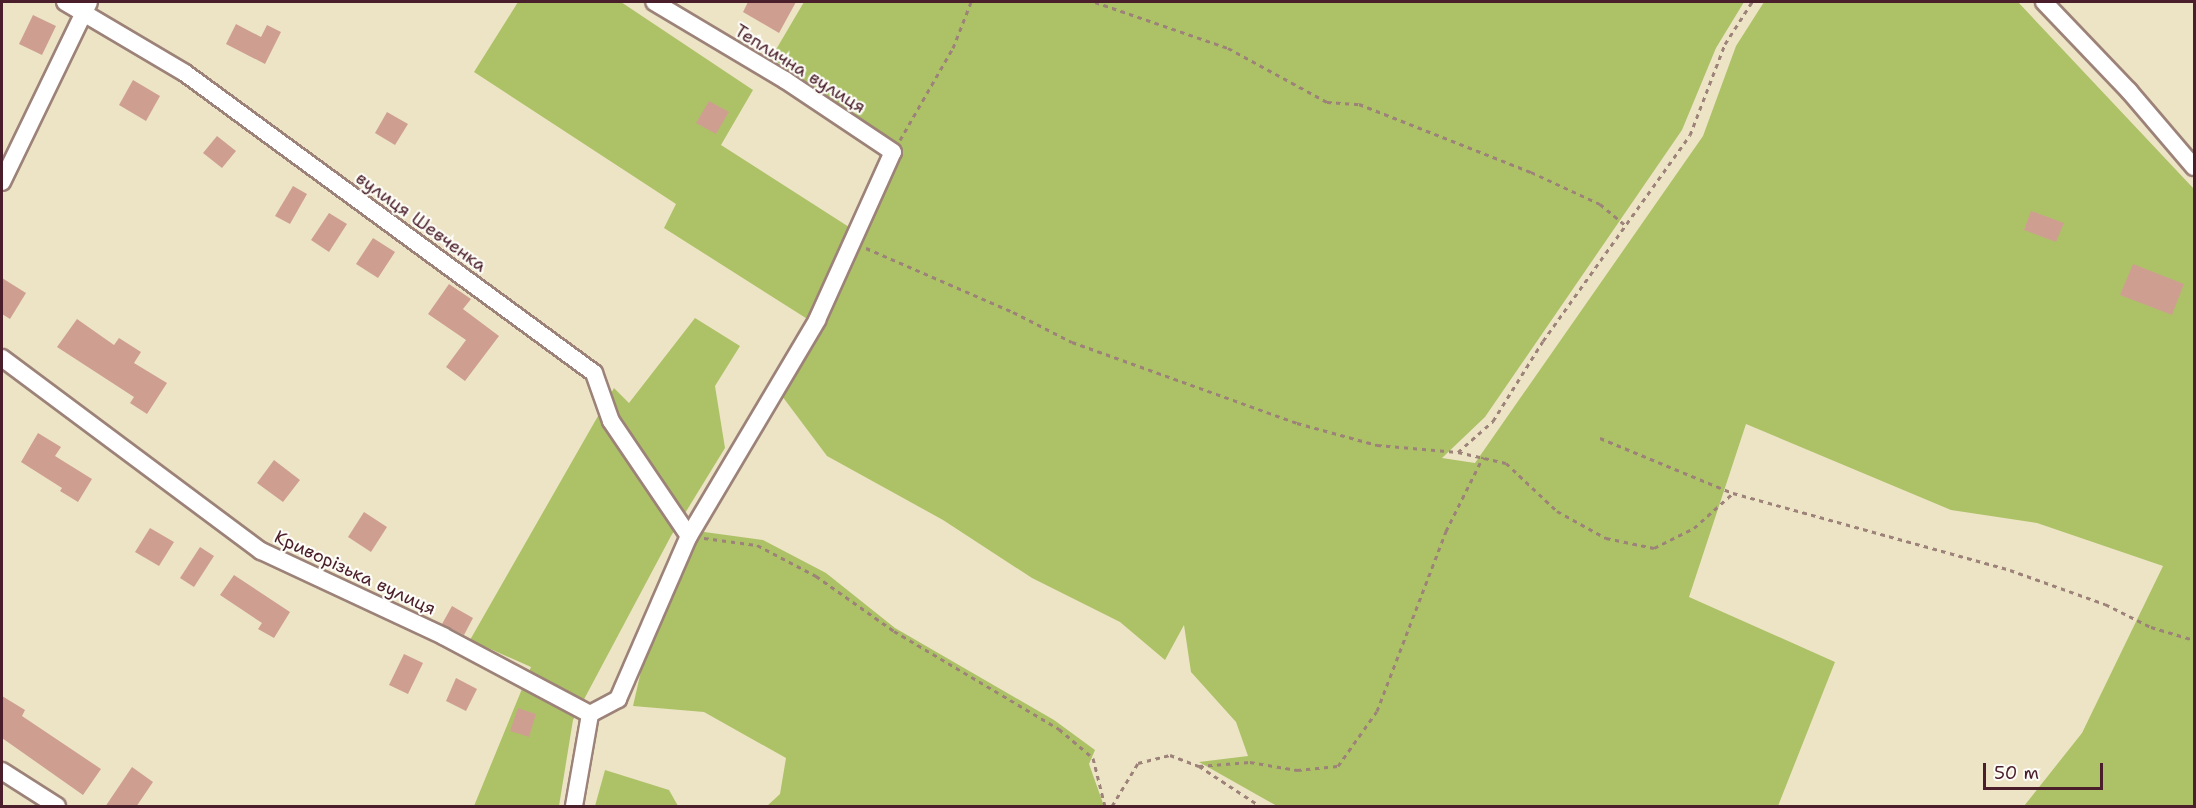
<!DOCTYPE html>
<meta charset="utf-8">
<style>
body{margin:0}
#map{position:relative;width:2196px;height:808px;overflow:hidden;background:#ede4c6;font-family:"Shantell Sans",sans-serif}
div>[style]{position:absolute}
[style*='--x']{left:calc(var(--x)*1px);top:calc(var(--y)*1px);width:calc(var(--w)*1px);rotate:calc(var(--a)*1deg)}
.green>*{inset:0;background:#adc267}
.building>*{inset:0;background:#ce9f91}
.path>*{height:3px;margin-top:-1.5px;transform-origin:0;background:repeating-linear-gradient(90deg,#9c8278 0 4.5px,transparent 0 9px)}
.roads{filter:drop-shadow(2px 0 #9c8278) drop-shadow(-2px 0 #9c8278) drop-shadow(0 2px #9c8278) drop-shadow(0 -2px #9c8278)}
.minor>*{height:16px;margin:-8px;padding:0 8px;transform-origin:8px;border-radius:8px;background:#fff}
span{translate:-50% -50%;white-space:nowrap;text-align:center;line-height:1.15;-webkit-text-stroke:4.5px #fdfcf7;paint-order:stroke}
.street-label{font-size:18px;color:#4a1f2b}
.frame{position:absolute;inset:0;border:3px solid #4a1f2b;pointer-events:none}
.scale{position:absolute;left:1983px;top:763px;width:120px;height:27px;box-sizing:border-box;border:3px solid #4a1f2b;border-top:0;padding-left:8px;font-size:18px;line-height:21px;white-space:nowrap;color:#4a1f2b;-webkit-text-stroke:4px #fdfcf7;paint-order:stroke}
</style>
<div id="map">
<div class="green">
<i style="clip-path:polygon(518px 2px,621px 2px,753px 90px,721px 145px,849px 227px,890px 138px,771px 58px,804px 2px,1744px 2px,1716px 48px,1682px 130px,1485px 417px,1442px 458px,1475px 463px,1703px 136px,1736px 46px,1764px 2px,2018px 2px,2194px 189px,2194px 806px,2024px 806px,2082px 733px,2163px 566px,2037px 523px,1951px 510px,1746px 424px,1689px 597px,1835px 662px,1778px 806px,1277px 806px,1199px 762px,1248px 756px,1236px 722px,1191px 672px,1184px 625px,1165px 660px,1120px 622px,1032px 578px,943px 520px,827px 456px,779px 392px,820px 327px,664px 228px,676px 204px,474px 72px)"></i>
<i style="clip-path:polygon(695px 318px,740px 346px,715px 386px,725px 448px,671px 536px,573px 720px,559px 806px,474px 806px,531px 667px,470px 640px,614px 388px,629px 403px)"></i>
<i style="clip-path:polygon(697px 531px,763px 540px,826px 573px,895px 628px,1054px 720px,1095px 750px,1089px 764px,1104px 806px,767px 806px,780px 794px,786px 758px,704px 712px,633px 706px,646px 649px)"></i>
<i style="clip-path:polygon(605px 770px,669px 790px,678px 806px,595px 806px)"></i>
</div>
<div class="building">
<i style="clip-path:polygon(748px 2px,796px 2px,779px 33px,743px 12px)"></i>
<i style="clip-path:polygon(33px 15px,56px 26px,42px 55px,19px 44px)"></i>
<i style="clip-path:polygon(236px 24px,261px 37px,267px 25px,281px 32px,265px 64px,226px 44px)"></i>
<i style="clip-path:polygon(133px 80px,160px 96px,146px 121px,119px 105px)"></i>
<i style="clip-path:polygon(709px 101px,729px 112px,716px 134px,696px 123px)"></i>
<i style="clip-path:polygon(387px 112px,408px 124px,395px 145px,375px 133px)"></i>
<i style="clip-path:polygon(217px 136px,236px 151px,222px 168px,203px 153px)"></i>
<i style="clip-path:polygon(293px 186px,307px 194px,290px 224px,275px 216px)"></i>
<i style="clip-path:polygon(2031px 211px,2064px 223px,2056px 242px,2024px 230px)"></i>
<i style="clip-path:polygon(329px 213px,347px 224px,329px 252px,311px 240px)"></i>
<i style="clip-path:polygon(373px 238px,395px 252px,378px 278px,356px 264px)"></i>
<i style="clip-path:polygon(2133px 264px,2184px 284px,2172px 315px,2120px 295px)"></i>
<i style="clip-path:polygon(2px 278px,26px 293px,10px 319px,2px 314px)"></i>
<i style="clip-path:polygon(449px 284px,471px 299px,463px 309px,499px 336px,465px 381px,446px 367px,466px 340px,428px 314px)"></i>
<i style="clip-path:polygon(77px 319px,114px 345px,119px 338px,141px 352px,134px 363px,167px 383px,147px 414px,130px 403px,134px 397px,57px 347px)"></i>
<i style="clip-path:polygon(38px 433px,61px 447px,55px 456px,92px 479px,78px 502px,60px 491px,62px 488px,21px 462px)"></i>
<i style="clip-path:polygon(274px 460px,300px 480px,283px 502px,257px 483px)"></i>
<i style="clip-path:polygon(364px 512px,387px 527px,371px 552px,348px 537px)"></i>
<i style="clip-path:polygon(150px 528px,174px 542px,159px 566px,135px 552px)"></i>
<i style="clip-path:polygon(200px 547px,214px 556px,194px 587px,180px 578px)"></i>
<i style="clip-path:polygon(234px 575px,290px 612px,274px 638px,258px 629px,262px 623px,220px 595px)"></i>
<i style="clip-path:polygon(452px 606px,473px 618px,464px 635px,442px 624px)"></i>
<i style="clip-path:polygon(404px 654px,423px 663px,408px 694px,389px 685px)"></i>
<i style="clip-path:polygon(456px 678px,477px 689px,466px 711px,446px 701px)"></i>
<i style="clip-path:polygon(2px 696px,25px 710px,22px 716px,101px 769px,83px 795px,2px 738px)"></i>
<i style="clip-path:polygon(518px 708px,536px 714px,529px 737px,510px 731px)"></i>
<i style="clip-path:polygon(132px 767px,153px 782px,136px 807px,105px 807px)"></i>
</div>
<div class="path">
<i style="--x:1095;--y:2;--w:141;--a:19.1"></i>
<i style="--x:1228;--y:48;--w:113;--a:28.6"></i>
<i style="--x:1327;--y:102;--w:32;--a:4"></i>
<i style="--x:1359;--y:104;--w:185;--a:21.6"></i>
<i style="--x:1531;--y:172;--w:76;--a:24.9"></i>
<i style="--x:1600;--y:204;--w:33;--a:40"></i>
<i style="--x:900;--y:140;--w:106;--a:-60.1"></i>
<i style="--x:953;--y:48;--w:49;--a:-68.6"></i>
<i style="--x:866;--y:248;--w:160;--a:23.5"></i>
<i style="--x:1013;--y:312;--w:66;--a:27"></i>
<i style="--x:1072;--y:342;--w:239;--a:19.8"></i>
<i style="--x:1297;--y:423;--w:83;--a:15.4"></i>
<i style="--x:1377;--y:445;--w:81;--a:4.9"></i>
<i style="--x:1458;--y:452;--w:47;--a:-41.5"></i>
<i style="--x:1493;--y:421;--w:94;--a:-58"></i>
<i style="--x:1543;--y:341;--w:253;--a:-54.5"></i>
<i style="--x:1690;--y:135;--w:97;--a:-69"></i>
<i style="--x:1725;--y:44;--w:50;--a:-57.3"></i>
<i style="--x:1600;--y:438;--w:144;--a:22.5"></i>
<i style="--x:1458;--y:452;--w:49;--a:12.9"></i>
<i style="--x:1506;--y:463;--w:70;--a:43.3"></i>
<i style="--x:1557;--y:511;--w:56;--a:28.9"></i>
<i style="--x:1606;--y:538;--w:49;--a:11.8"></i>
<i style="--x:1654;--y:548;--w:45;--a:-26.6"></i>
<i style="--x:1694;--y:528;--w:52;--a:-41.9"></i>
<i style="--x:1733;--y:493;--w:288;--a:15.5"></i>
<i style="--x:2010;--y:570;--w:101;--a:19.7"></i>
<i style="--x:2105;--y:604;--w:51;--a:26.6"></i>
<i style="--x:2151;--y:627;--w:45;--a:16.8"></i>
<i style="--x:704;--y:538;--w:53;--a:7.5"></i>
<i style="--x:757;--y:545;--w:67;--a:27.7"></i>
<i style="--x:816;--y:576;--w:95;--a:35.2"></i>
<i style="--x:894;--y:631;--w:192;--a:30.7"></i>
<i style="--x:1059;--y:729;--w:45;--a:40.5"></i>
<i style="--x:1093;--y:758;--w:49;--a:76"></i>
<i style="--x:1199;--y:766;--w:51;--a:-4.5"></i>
<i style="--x:1250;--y:762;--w:48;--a:9.7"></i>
<i style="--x:1297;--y:770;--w:41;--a:-5.6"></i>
<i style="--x:1338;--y:766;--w:67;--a:-54.7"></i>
<i style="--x:1377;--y:711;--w:193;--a:-69"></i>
<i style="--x:1446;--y:531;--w:83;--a:-63.4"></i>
<i style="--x:1112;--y:806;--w:50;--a:-58.8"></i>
<i style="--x:1138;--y:763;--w:33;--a:-14"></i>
<i style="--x:1170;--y:755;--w:31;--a:21"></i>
<i style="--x:1199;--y:766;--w:73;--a:33.3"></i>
</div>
<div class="roads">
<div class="minor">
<i style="--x:65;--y:2;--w:139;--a:30.6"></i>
<i style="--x:185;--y:73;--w:507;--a:36.26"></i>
<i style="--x:594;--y:373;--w:51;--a:70.5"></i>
<i style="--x:611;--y:421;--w:139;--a:55.9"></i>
<i style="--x:2044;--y:2;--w:123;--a:46.3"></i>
<i style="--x:2129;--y:91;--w:100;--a:49.5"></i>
<i style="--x:2;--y:182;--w:200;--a:-64.2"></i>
<i style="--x:2;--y:358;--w:323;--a:36.7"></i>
<i style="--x:261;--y:551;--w:201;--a:25"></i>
<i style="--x:443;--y:636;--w:166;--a:28"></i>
<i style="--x:590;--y:714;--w:32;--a:-28"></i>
<i style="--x:618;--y:699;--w:178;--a:-66.5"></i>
<i style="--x:689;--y:536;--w:251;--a:-59.3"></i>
<i style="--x:817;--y:320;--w:184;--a:-65.7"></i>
<i style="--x:893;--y:152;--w:130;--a:-146.3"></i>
<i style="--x:785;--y:80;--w:152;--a:-149.2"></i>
<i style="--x:2;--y:771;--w:65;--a:32.5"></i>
<i style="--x:574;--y:806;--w:93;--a:-80.1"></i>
</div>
</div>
<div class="street-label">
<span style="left:800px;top:69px;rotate:32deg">Теплична вулиця</span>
<span style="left:421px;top:222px;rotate:36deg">вулиця Шевченка</span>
<span style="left:355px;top:573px;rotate:25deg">Криворізька вулиця</span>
</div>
<div class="frame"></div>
<div class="scale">50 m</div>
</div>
